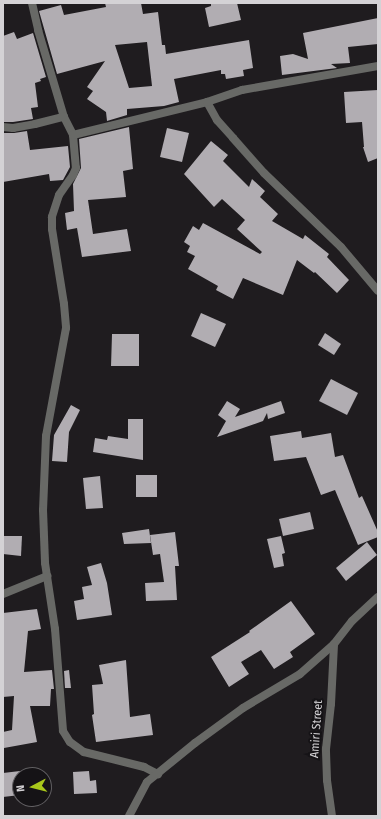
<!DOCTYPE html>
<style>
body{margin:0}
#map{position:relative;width:381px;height:819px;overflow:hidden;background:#1f1c1f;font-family:"Fira Sans Condensed",sans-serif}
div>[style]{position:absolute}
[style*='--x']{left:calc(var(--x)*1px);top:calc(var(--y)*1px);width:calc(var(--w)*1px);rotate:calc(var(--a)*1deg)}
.building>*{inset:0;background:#b1adb2}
.street>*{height:8px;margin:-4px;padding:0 4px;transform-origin:4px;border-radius:4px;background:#686966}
span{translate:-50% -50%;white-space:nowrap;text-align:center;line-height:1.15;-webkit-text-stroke:4px #151316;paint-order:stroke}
.street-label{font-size:12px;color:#d4d2d5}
.frame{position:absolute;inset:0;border:4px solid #d4d2d5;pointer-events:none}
.north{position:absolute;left:12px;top:767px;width:40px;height:40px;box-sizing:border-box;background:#151316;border:1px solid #615f62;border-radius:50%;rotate:263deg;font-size:11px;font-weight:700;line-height:16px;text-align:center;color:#d4d2d5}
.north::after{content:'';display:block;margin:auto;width:14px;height:18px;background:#a8c71b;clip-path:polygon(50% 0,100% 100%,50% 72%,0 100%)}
</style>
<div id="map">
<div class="building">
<i style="clip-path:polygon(evenodd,105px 3px,141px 3px,143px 14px,158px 12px,162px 45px,165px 45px,166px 54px,249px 40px,253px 68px,243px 70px,244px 76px,226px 79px,225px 74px,221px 74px,221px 70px,174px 79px,179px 102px,164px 106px,127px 109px,127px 115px,107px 121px,106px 112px,87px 99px,93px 91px,87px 87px,105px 61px,57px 74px,39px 11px,61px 5px,64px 15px,106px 7px,105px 3px,147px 42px,152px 86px,129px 88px,115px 45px,147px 42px)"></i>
<i style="clip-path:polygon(211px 3px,237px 3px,241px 20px,209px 27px,205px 8px,211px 6px)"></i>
<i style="clip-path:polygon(378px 18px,378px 44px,348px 47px,350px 63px,331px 64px,337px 68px,282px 75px,280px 56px,293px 54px,308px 59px,303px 33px)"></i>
<i style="clip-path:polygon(14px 32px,17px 39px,33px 33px,46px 77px,40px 79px,41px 81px,35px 83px,38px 107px,31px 108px,33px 119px,13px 122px,3px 122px,3px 36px)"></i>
<i style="clip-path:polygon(378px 90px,378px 158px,368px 162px,363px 147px,364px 147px,362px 122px,346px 123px,344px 92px)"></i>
<i style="clip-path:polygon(129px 127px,133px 169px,123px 171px,126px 197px,88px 200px,93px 234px,127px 229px,131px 251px,82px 257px,77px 228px,67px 230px,65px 213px,74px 211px,73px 184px,81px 168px,79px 139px)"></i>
<i style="clip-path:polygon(167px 128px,189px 133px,182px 162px,160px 157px)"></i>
<i style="clip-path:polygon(27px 131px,30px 150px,68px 146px,70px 167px,63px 180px,50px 181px,49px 174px,3px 182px,3px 133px,14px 133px)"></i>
<i style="clip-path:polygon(211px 141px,228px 155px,223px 161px,249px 187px,252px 179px,265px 191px,260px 197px,278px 214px,272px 221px,303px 239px,305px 235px,329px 254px,327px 257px,349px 280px,337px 293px,315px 272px,314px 273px,297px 260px,283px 295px,243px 278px,233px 299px,216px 290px,218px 286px,188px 269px,195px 256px,187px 252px,190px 246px,184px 242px,193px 226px,199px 230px,203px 223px,260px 254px,262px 252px,237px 229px,245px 220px,222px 199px,214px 207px,184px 174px)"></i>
<i style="clip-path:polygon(201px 313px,226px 324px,215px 347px,191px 336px)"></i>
<i style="clip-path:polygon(325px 333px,341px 344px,334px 355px,318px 345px)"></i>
<i style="clip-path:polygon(112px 334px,139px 334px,139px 366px,111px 366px)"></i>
<i style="clip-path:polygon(331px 379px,358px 393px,347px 415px,319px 401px)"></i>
<i style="clip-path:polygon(227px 401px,240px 409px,235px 417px,281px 401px,285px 413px,268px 419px,267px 413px,263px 421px,217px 437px,226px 421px,218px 415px)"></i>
<i style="clip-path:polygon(71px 405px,80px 410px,69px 432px,67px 462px,52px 461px,54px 435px)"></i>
<i style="clip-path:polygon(128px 419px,143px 419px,143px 460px,93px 452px,95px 438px,107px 440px,108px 436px,128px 439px)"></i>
<i style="clip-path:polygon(301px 431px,302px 438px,331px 433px,335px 457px,343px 455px,359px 498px,362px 496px,378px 532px,378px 537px,358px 545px,335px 490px,321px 495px,306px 457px,274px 461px,270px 436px)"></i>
<i style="clip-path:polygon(136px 475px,157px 475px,157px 497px,136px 497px)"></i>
<i style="clip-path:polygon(100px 476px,103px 508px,86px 509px,83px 478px)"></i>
<i style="clip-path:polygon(310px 512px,314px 529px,283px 536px,279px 519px)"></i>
<i style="clip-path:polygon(149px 529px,151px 543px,124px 544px,122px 533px)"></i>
<i style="clip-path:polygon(175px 532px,179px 566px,175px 566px,177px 600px,146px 601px,145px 583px,164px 582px,160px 554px,153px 555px,150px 535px)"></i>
<i style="clip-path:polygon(3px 536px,22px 536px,21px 556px,3px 554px)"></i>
<i style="clip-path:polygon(281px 536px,285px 553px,282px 554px,284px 566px,274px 568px,267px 539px)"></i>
<i style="clip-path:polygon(367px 542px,377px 555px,346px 581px,336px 568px)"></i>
<i style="clip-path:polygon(101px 563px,107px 583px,112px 615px,77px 620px,74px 601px,84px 599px,82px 587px,92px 585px,87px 567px)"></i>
<i style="clip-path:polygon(291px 601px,315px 634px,290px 652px,293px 657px,274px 669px,261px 650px,241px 662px,249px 674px,229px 687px,211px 657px,250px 632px,249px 631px)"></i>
<i style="clip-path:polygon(37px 609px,41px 629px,28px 631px,24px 672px,52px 670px,54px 689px,51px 689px,50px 706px,30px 706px,37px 742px,4px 748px,3px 732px,12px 730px,14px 696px,3px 697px,3px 613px)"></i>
<i style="clip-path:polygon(126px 660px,130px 717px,150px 714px,153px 735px,96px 742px,92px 715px,94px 714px,92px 685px,103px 684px,99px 665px)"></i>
<i style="clip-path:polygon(69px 670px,71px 688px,65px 688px,64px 671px)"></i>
<i style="clip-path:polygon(20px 771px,20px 795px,3px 797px,3px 773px)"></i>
<i style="clip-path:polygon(89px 771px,90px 781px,96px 780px,97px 793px,74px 794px,73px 772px)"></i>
</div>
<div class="street">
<i style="--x:32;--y:3;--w:28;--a:77"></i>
<i style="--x:38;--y:30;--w:91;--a:73.4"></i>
<i style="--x:64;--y:117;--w:20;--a:63"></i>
<i style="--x:73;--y:135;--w:33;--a:85"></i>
<i style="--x:76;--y:168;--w:8;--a:113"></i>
<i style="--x:73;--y:175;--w:24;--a:125"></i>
<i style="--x:59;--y:195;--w:23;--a:108"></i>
<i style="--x:52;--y:217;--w:12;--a:90"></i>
<i style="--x:52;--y:229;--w:76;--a:80.9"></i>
<i style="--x:64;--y:304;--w:24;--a:85"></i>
<i style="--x:66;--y:328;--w:110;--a:100.5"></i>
<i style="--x:46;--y:436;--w:74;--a:92.3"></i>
<i style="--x:43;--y:510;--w:53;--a:87.8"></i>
<i style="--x:45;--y:563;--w:67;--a:81.4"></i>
<i style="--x:55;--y:629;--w:102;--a:85.5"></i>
<i style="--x:63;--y:731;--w:13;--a:58"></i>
<i style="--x:70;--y:742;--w:17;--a:36"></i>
<i style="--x:84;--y:752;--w:62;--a:14"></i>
<i style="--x:144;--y:767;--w:16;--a:27"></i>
<i style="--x:207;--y:102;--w:21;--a:61"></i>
<i style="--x:217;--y:120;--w:24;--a:48"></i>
<i style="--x:233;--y:138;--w:47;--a:48.5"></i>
<i style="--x:264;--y:173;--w:107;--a:43.9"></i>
<i style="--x:341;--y:247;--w:57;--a:49.9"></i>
<i style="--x:3;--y:127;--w:10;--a:6"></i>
<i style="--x:13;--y:128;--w:22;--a:-10"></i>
<i style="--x:35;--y:124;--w:30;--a:-14"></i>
<i style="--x:73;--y:135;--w:138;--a:-13.8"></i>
<i style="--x:207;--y:102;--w:37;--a:-19"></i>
<i style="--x:242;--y:90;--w:138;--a:-10"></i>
<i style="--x:3;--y:594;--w:48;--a:-22.2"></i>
<i style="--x:129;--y:816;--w:38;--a:-62"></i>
<i style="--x:147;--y:782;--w:62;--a:-39.1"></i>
<i style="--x:195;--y:743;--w:59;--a:-36.1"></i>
<i style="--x:243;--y:708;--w:66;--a:-30.8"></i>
<i style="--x:300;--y:674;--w:45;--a:-41.4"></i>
<i style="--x:334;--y:644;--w:29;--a:-52"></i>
<i style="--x:352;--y:621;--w:35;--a:-43"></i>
<i style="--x:332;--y:816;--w:36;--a:-98"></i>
<i style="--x:327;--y:780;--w:31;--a:-92"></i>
<i style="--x:326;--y:749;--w:45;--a:-83.7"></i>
<i style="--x:331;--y:704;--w:60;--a:-87.1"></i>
</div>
<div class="street-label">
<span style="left:317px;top:729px;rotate:-86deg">Amiri Street</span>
</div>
<div class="frame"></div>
<div class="north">N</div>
</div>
